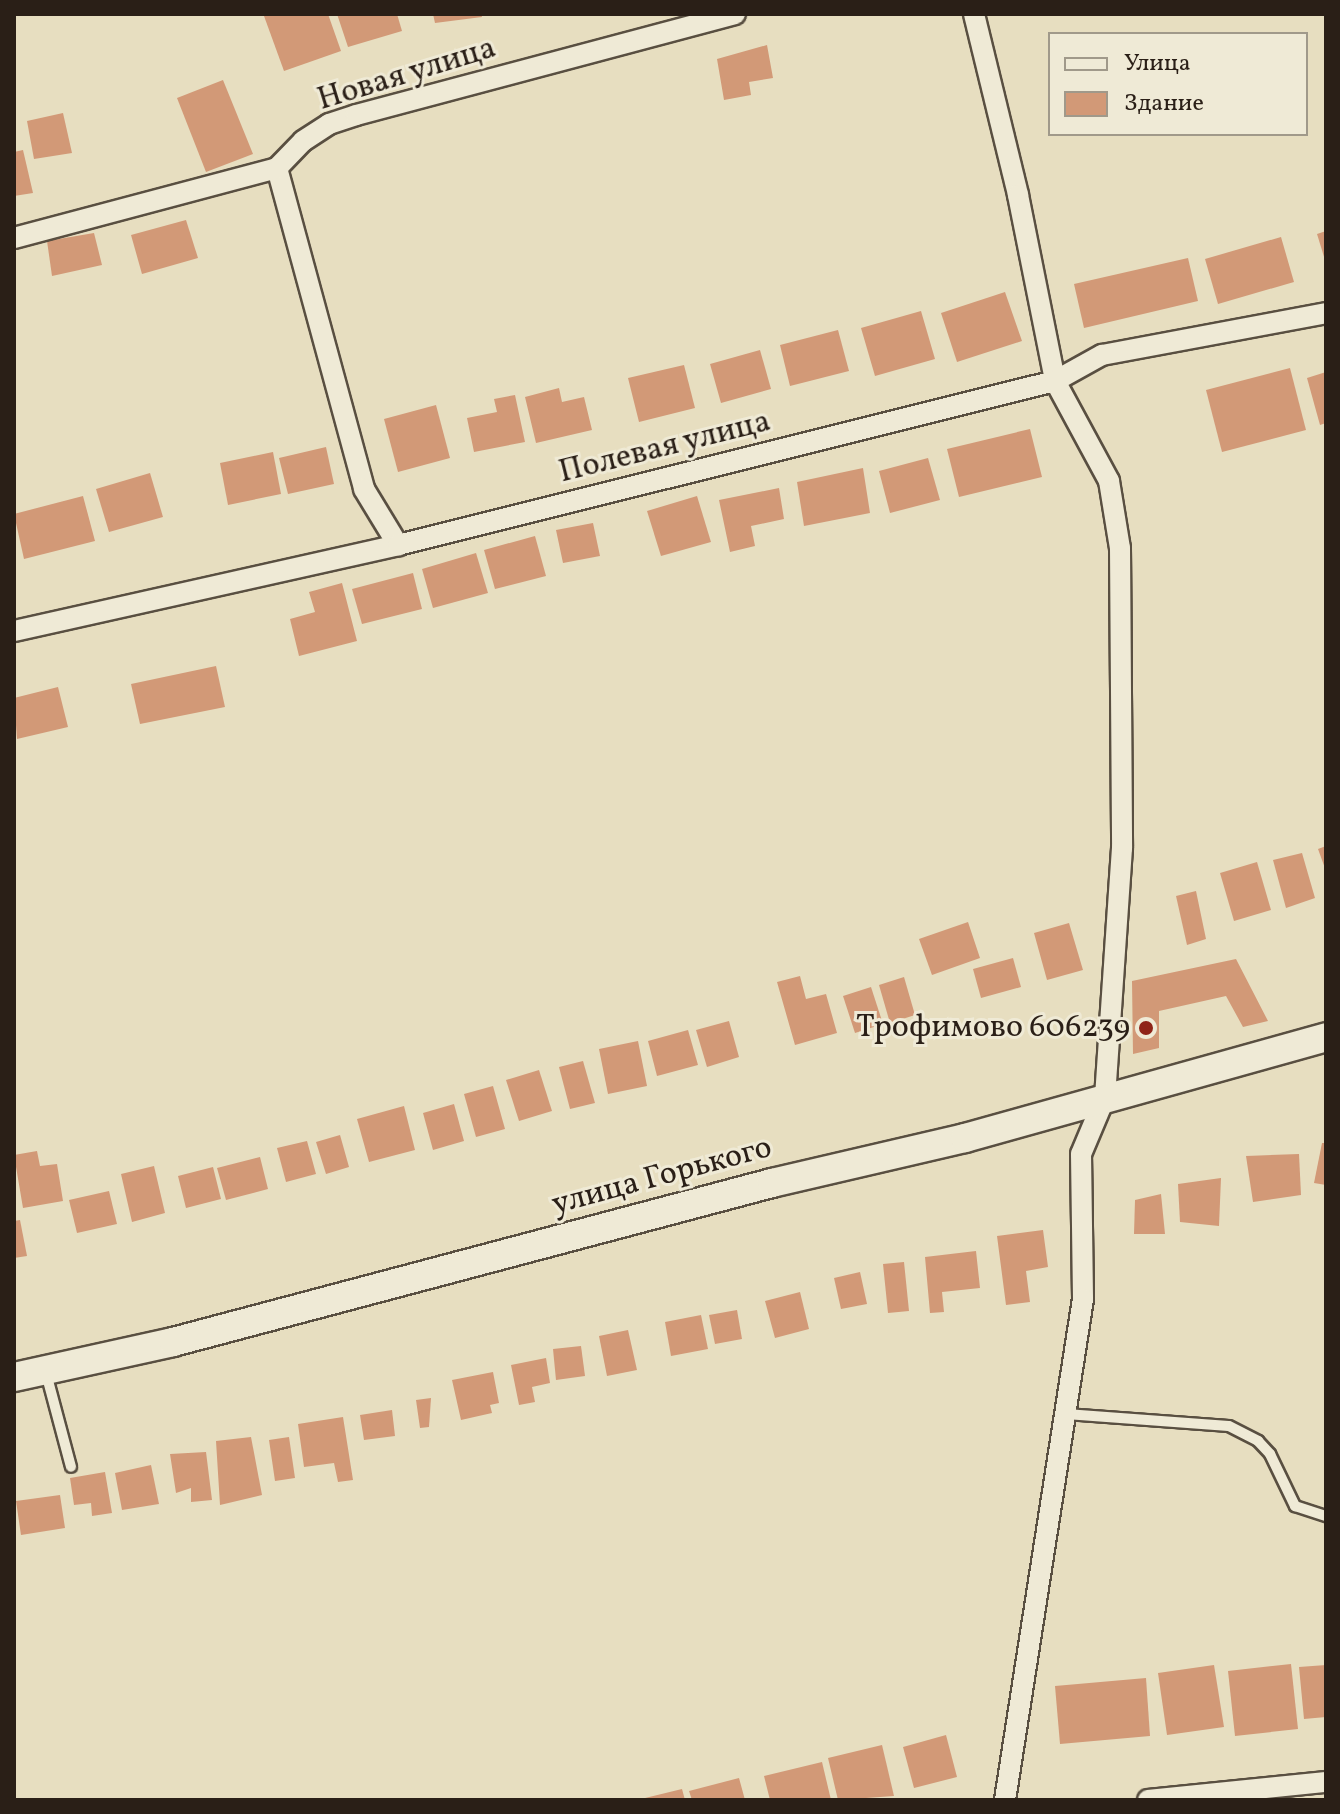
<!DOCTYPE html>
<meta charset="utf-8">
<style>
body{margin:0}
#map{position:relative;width:1340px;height:1814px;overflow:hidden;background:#e7dec0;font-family:Vollkorn,serif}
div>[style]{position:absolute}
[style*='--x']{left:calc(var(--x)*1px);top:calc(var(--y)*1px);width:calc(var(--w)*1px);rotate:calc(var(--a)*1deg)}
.building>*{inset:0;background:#d29977}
.roads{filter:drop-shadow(2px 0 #594f41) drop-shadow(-2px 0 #594f41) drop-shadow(0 2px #594f41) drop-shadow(0 -2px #594f41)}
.service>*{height:10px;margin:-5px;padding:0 5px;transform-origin:5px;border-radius:5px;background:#efead6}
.minor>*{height:20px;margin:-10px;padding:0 10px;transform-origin:10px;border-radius:10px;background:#efead6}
.secondary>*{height:28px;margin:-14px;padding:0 14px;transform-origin:14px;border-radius:14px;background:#efead6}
.dots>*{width:22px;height:22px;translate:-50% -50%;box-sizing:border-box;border:4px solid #efead6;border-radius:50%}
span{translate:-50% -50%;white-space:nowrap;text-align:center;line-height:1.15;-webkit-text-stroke:6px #efead6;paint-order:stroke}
.street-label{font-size:32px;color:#2a1f17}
.poi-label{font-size:32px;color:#2a1f17}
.right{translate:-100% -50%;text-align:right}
.frame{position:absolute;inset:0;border:16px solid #2a1f17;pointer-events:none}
.legend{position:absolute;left:1048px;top:32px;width:260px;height:104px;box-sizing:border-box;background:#efead6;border:2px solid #a0998a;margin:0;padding:10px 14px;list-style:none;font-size:24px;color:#2a1f17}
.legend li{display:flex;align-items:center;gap:16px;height:40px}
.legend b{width:40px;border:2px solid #a0998a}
</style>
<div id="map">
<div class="building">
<i style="clip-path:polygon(328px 14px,341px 51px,284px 71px,264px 16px)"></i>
<i style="clip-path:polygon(337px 14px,397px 14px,402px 31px,348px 47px)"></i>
<i style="clip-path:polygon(433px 14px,481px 14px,482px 17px,435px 23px)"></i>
<i style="clip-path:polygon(767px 45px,773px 78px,749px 82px,751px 95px,724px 100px,717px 59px)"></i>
<i style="clip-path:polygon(223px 80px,253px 154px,206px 172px,177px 98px)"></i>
<i style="clip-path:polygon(63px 113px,72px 153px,34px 159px,27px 121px)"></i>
<i style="clip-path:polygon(23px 150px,33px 193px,14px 196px,14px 152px)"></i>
<i style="clip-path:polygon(186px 220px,198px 258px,142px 274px,131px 235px)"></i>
<i style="clip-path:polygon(1326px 231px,1326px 260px,1325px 260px,1317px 234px)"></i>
<i style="clip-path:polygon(94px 233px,102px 265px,52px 276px,47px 241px)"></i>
<i style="clip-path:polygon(1281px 237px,1294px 282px,1218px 304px,1205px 259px)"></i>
<i style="clip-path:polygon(1188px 258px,1198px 301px,1084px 328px,1074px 284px)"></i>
<i style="clip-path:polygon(1005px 292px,1022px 341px,957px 362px,941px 313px)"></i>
<i style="clip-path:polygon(921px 311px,935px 359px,875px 376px,861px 328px)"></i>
<i style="clip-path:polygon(838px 330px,849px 371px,790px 386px,780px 345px)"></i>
<i style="clip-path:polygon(760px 350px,771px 389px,721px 403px,710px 364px)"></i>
<i style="clip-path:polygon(684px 365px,695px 408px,639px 422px,628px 378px)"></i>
<i style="clip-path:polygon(1290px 368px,1306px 430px,1222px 452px,1206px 390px)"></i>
<i style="clip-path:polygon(1326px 372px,1326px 423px,1320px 425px,1307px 378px)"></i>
<i style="clip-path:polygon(559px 388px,562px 402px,584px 397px,592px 430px,536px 443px,525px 397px)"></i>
<i style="clip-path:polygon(515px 395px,525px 442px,474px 452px,467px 418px,497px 412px,494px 399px)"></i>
<i style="clip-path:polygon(436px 405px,450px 458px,398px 472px,384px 419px)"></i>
<i style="clip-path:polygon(1030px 429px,1042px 477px,959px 497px,947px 449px)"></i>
<i style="clip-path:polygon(326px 447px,334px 484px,288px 494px,279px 458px)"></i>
<i style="clip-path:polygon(273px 452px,281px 494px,228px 505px,220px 463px)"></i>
<i style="clip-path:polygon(928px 458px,940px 500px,890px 513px,879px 471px)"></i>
<i style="clip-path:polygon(863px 468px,870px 513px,804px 526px,797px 482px)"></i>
<i style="clip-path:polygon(150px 473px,163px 517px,109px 532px,96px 489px)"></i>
<i style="clip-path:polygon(779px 488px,784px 519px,751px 526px,755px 546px,730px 552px,719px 500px)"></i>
<i style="clip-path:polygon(83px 496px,95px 541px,24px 559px,14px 514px)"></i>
<i style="clip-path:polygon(697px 496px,711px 542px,661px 556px,647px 511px)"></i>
<i style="clip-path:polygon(593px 523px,600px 556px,563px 563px,556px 530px)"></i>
<i style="clip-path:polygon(535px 536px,546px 576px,495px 589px,484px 550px)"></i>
<i style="clip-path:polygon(476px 553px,488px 593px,433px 608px,422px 569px)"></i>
<i style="clip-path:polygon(413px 573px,422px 609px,362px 624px,352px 589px)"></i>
<i style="clip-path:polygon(342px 583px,357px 641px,299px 656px,290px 619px,315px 612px,309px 592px)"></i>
<i style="clip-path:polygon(216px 666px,225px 707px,140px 724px,131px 684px)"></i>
<i style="clip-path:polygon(58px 687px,68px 727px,17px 739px,14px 698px)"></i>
<i style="clip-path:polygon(1326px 846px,1326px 871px,1318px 849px)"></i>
<i style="clip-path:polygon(1302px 853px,1315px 898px,1286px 908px,1273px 860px)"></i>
<i style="clip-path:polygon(1257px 862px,1271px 910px,1234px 921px,1220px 873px)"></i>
<i style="clip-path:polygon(1196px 891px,1206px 939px,1187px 945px,1176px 896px)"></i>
<i style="clip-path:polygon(968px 922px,980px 958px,932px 975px,919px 939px)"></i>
<i style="clip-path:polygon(1069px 923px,1083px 970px,1047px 980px,1034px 933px)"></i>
<i style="clip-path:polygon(1013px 958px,1021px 987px,981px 998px,973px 969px)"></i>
<i style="clip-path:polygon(1236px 959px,1268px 1021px,1243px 1027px,1226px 996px,1159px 1011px,1159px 1048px,1133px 1054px,1132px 981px)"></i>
<i style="clip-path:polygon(800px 976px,806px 999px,826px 994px,837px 1033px,795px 1045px,777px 982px)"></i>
<i style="clip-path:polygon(904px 977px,915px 1015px,890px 1023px,879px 985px)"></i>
<i style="clip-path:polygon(871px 987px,883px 1024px,855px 1033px,843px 996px)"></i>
<i style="clip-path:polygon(729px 1021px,739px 1057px,707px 1067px,696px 1030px)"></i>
<i style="clip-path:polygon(688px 1030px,698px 1065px,657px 1076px,648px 1041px)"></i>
<i style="clip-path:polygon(638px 1041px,647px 1086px,608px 1094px,599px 1049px)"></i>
<i style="clip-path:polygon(583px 1061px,595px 1103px,570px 1109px,559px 1067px)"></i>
<i style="clip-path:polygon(539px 1070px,552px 1111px,519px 1121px,506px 1080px)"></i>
<i style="clip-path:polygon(493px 1086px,505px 1129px,476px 1137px,464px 1094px)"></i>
<i style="clip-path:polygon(454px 1104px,464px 1141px,433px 1150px,423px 1113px)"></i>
<i style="clip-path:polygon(404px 1106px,415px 1150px,369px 1162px,357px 1119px)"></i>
<i style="clip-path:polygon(340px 1135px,349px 1167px,326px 1174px,316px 1142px)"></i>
<i style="clip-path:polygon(307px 1141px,316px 1174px,286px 1182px,277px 1148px)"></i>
<i style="clip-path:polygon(1322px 1143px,1326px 1143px,1326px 1185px,1314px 1183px)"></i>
<i style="clip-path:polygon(37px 1151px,40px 1166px,57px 1164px,63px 1201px,23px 1208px,14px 1155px)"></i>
<i style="clip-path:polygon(1299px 1154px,1301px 1195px,1253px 1202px,1246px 1156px)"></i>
<i style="clip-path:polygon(260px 1157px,268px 1189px,226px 1200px,217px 1168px)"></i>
<i style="clip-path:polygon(154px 1166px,165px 1213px,132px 1222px,121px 1174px)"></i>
<i style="clip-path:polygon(213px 1167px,221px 1199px,186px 1208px,178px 1176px)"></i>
<i style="clip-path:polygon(1221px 1178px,1219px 1226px,1180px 1222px,1178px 1184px)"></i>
<i style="clip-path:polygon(109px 1191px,117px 1224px,77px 1233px,69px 1200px)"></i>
<i style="clip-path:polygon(1161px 1194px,1165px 1234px,1134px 1234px,1135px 1200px)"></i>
<i style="clip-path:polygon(20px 1220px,27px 1256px,14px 1258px,14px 1221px)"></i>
<i style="clip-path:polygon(1043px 1230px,1048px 1267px,1026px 1271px,1030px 1302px,1006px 1305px,997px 1236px)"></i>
<i style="clip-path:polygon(976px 1251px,980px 1288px,942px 1292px,944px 1312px,930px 1313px,925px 1257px)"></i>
<i style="clip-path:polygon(904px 1262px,909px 1311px,888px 1313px,883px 1264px)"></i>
<i style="clip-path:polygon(860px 1272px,867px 1304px,841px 1309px,834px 1278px)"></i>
<i style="clip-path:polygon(800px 1292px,809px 1329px,775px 1338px,765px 1301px)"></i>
<i style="clip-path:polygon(737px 1310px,742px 1339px,715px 1344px,709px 1315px)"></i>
<i style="clip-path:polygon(701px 1315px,708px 1349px,671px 1356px,665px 1322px)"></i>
<i style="clip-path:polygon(628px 1330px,637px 1370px,607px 1376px,599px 1336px)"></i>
<i style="clip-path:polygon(581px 1346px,585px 1376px,556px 1380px,553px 1349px)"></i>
<i style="clip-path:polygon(546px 1358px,550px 1383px,532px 1387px,535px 1402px,519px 1405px,511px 1365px)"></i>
<i style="clip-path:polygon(493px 1372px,499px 1403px,490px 1405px,492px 1413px,461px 1420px,452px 1380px)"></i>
<i style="clip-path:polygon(431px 1398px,429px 1427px,420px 1428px,416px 1400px)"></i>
<i style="clip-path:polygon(392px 1410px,395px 1436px,364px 1440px,360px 1415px)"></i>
<i style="clip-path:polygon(343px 1417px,353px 1480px,338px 1482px,334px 1463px,304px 1467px,298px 1424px)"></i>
<i style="clip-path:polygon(251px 1437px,262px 1495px,220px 1505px,216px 1441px)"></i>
<i style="clip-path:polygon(289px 1437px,295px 1478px,275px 1481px,269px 1440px)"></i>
<i style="clip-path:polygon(206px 1452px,212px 1500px,191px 1502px,191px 1488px,176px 1493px,170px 1454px)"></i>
<i style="clip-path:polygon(151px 1465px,159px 1504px,122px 1510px,115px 1473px)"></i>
<i style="clip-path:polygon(105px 1472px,112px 1513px,92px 1516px,91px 1503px,74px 1505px,70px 1478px)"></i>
<i style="clip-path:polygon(60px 1495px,65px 1528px,21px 1535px,16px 1501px)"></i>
<i style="clip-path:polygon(1291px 1664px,1298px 1729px,1235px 1736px,1228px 1671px)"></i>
<i style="clip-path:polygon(1214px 1665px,1224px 1727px,1167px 1735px,1158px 1673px)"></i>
<i style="clip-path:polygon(1326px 1665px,1326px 1717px,1304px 1719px,1299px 1667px)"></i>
<i style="clip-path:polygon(1146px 1678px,1150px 1736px,1060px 1744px,1055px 1686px)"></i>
<i style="clip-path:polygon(946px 1735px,957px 1777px,914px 1788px,903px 1747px)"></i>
<i style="clip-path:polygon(882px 1745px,894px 1796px,838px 1800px,828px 1758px)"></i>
<i style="clip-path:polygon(822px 1762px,831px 1800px,770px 1800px,764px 1776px)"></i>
<i style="clip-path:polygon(739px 1778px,745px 1800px,692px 1800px,689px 1791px)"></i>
<i style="clip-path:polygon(682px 1789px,685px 1800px,641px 1800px,641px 1799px)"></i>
</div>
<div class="roads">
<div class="service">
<i style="--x:46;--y:1373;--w:97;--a:75.1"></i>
<i style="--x:1066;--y:1414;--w:163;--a:4.2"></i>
<i style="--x:1229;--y:1426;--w:33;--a:27"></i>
<i style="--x:1258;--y:1441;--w:18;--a:47"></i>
<i style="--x:1270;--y:1454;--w:58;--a:64.3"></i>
<i style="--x:1295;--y:1506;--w:33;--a:18"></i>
</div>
<div class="minor">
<i style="--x:974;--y:14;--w:186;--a:76.3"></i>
<i style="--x:1018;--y:195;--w:190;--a:78.7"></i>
<i style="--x:1055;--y:381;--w:114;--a:61.6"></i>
<i style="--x:1109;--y:481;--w:68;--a:80.7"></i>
<i style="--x:1120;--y:548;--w:300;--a:89.6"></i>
<i style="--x:1122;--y:848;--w:250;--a:93.9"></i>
<i style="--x:1105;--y:1097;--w:62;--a:112.8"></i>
<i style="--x:1081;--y:1154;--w:145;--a:89.2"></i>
<i style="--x:1083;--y:1299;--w:507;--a:98.85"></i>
<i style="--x:277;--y:168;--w:333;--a:74.8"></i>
<i style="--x:364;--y:489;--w:66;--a:58.7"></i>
<i style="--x:14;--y:238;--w:272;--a:-14.9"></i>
<i style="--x:277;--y:168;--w:37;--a:-46"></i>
<i style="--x:303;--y:141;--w:31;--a:-33"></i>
<i style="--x:329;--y:124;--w:28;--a:-18"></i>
<i style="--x:356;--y:115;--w:392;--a:-14.9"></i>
<i style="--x:14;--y:631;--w:394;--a:-12.6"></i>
<i style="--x:398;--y:545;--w:677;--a:-14.02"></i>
<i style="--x:1055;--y:381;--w:54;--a:-29"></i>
<i style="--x:1102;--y:355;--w:228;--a:-10.6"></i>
<i style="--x:1148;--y:1800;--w:179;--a:-5.8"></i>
</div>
<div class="secondary">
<i style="--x:14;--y:1377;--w:163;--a:-12.4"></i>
<i style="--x:173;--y:1342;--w:620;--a:-14.87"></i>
<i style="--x:772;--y:1183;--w:198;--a:-13.1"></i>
<i style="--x:965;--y:1138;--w:375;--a:-15.6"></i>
</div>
</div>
<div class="dots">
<i style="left:1146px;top:1028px;background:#8f2418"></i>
</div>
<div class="street-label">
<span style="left:407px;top:75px;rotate:-17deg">Новая улица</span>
<span style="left:665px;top:448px;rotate:-14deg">Полевая улица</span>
<span style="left:662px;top:1177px;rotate:-15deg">улица Горького</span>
</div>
<div class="poi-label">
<span class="right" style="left:1130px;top:1028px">Трофимово 606239</span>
</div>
<div class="frame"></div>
<ul class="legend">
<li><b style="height:10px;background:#efead6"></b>Улица</li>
<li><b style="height:22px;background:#d29977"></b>Здание</li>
</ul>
</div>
